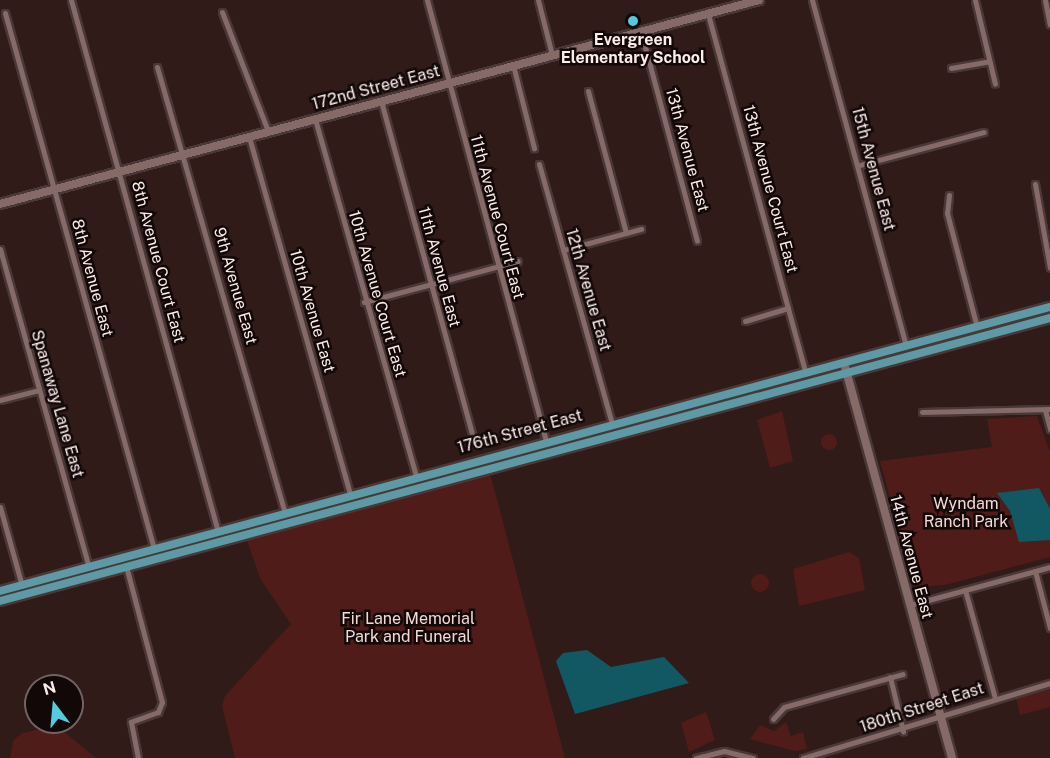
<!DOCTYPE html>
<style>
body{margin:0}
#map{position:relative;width:1050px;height:758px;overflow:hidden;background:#301b19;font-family:"Public Sans",sans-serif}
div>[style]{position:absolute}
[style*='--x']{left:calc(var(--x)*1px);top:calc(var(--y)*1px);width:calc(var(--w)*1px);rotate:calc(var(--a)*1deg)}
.green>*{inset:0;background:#4f1c19}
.round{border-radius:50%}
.water>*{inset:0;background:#125863}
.roads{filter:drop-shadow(2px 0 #493837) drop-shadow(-2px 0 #493837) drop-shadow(0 2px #493837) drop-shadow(0 -2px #493837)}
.street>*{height:5px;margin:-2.5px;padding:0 2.5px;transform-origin:2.5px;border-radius:2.5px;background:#856a67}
.secondary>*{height:8px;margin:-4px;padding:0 4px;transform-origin:4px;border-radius:4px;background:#856a67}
.primary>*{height:8px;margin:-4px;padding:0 4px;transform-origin:4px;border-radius:4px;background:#5d9aa5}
.dots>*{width:16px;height:16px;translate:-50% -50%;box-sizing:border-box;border:3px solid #120808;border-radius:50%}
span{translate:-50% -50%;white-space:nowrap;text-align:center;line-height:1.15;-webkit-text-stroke:5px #120808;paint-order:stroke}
.poi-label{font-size:16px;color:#fcecea;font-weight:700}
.street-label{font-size:16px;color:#fcecea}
.park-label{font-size:16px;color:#f2d9d6}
.north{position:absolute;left:24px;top:674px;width:60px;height:60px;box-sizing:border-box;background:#120808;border:2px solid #706362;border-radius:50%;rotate:344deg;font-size:16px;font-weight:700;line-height:24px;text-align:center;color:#fcecea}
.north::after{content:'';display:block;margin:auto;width:21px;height:27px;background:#54cade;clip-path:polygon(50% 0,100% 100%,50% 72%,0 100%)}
</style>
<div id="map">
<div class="green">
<i style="clip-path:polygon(782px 411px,793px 461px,770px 468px,757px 420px)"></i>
<i style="clip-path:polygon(1037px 416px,1050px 452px,1050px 557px,945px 585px,914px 587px,880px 461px,992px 447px,987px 419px)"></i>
<i class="round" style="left:821px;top:434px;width:16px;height:16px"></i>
<i style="clip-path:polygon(490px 473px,565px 758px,235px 758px,222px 706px,225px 696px,291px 624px,261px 580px,246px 538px)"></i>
<i style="clip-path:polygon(849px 552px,859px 558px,865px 590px,799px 606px,793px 569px)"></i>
<i class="round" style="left:751px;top:574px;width:18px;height:18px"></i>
<i style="clip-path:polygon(1050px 688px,1050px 707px,1020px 715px,1016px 698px)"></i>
<i style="clip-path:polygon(706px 712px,715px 740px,689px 752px,681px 723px)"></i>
<i style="clip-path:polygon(786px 722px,791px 736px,803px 732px,807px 749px,795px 751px,750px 739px,760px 725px,774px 731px)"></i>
<i style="clip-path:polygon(45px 728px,63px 731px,96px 758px,10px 758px,13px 741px,22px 733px)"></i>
</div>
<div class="water">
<i style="clip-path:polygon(1039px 488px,1050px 509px,1050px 540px,1019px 542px,1010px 511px,997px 493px)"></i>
<i style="clip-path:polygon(587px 650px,611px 667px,664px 657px,689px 683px,575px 714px,556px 661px,563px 653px)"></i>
</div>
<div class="roads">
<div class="street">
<i style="--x:71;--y:0;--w:552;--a:74.55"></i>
<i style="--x:427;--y:0;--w:456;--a:74.9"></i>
<i style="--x:538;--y:0;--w:57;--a:75.7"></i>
<i style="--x:812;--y:0;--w:358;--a:74.8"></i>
<i style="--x:975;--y:0;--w:86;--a:76.6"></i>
<i style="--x:1045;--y:0;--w:25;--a:79"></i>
<i style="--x:222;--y:12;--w:128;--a:68.9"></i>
<i style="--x:5;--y:13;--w:556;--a:74.46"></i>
<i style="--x:708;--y:14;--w:371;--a:74.8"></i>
<i style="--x:641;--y:32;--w:216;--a:75"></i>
<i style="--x:513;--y:65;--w:86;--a:75.8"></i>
<i style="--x:157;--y:67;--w:463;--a:74"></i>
<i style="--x:951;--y:68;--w:39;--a:-10"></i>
<i style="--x:588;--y:91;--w:147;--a:75"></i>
<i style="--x:381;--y:101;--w:352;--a:74.7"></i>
<i style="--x:315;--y:119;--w:370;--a:74.2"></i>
<i style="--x:249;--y:137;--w:370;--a:74.2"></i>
<i style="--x:539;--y:164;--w:269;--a:74.3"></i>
<i style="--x:860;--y:165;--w:128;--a:-14.9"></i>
<i style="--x:1035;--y:184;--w:85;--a:79.9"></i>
<i style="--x:949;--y:195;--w:18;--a:96"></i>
<i style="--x:947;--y:213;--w:118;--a:75.3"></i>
<i style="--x:0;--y:249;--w:330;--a:74.4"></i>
<i style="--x:563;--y:250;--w:81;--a:-15.1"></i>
<i style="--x:364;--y:302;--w:159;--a:-14.9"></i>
<i style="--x:745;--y:321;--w:45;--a:-16.8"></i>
<i style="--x:0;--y:400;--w:40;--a:-14.4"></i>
<i style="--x:1045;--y:410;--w:20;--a:75"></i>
<i style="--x:922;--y:412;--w:128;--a:-1.3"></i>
<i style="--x:0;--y:507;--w:82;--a:74.4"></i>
<i style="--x:126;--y:566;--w:141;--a:75.2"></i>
<i style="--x:162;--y:702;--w:11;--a:112"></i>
<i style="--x:158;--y:712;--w:29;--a:160"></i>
<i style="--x:131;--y:722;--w:37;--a:79"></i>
<i style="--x:1035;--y:571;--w:59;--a:75.3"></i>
<i style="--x:965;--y:590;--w:112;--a:74.5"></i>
<i style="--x:910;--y:605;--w:145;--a:-15.2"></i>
<i style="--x:890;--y:677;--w:56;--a:76.5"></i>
<i style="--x:773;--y:719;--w:16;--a:-47"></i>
<i style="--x:784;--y:707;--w:123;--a:-15.5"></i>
<i style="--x:696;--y:758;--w:29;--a:-14"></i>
<i style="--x:724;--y:751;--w:30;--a:14"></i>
<i style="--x:803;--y:758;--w:258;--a:-16.9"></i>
</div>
<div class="secondary">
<i style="--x:0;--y:204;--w:786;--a:-15.04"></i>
<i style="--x:844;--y:363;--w:409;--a:74.7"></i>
</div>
<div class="primary">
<i style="--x:0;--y:591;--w:1088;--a:-15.14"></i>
<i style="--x:0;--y:601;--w:1087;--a:-15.08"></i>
</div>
</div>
<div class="dots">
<i style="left:633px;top:21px;background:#54cade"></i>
</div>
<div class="poi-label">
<span style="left:633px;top:49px">Evergreen<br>Elementary School</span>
</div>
<div class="street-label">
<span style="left:376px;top:88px;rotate:-15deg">172nd Street East</span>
<span style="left:687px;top:150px;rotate:75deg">13th Avenue East</span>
<span style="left:873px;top:169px;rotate:75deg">15th Avenue East</span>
<span style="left:770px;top:189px;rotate:75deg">13th Avenue Court East</span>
<span style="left:497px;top:217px;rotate:75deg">11th Avenue Court East</span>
<span style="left:158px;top:262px;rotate:75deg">8th Avenue Court East</span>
<span style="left:439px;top:267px;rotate:75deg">11th Avenue East</span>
<span style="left:92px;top:278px;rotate:75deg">8th Avenue East</span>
<span style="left:235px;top:286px;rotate:74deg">9th Avenue East</span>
<span style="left:588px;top:290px;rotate:74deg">12th Avenue East</span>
<span style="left:377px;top:294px;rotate:74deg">10th Avenue Court East</span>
<span style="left:312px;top:311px;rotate:74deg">10th Avenue East</span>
<span style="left:57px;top:404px;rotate:74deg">Spanaway Lane East</span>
<span style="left:520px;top:432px;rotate:-15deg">176th Street East</span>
<span style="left:911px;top:557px;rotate:75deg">14th Avenue East</span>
<span style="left:922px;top:708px;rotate:-18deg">180th Street East</span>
</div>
<div class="park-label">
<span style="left:966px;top:513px">Wyndam<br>Ranch Park</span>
<span style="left:408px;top:628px">Fir Lane Memorial<br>Park and Funeral</span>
</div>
<div class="north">N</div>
</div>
